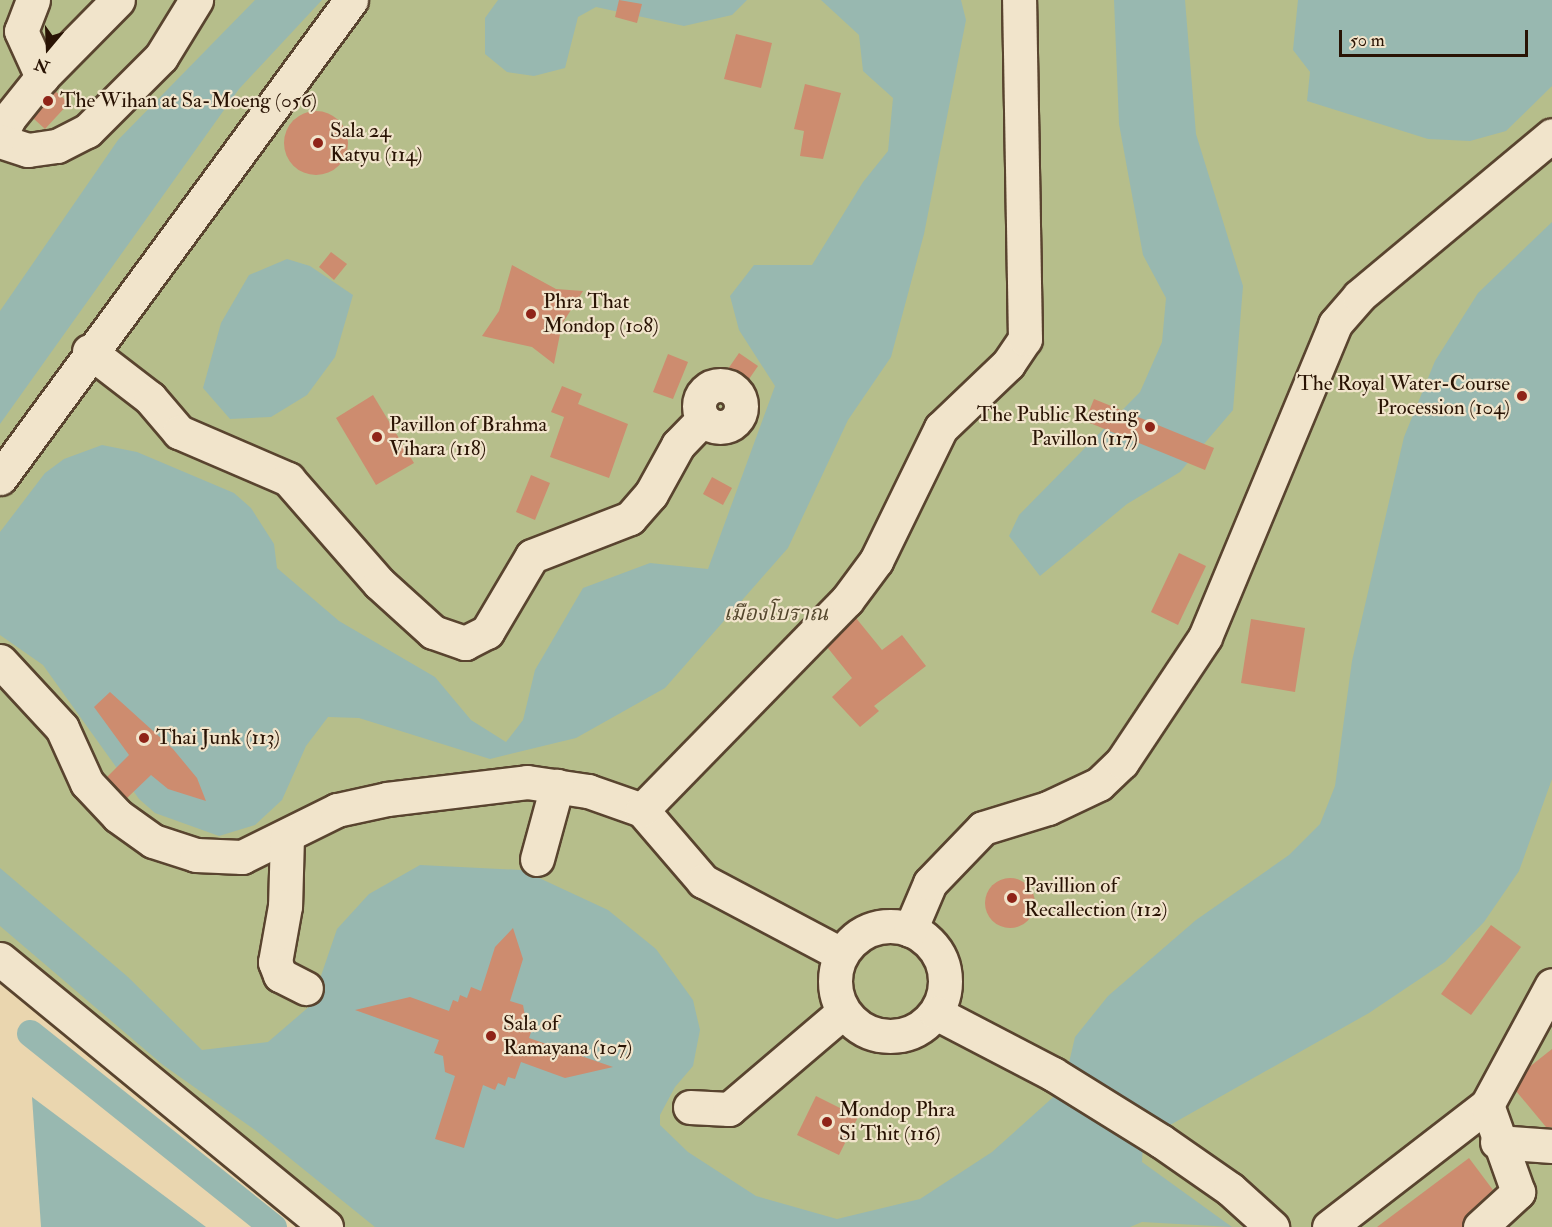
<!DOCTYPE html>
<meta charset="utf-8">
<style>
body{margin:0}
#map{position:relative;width:1552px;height:1227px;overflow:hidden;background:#ead6af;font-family:"IM FELL Double Pica","Noto Serif Thai",serif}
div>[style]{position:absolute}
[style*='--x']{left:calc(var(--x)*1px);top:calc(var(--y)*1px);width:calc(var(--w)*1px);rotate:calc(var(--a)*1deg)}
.green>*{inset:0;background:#b6be8b}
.water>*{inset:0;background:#98b8b0}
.canal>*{height:27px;margin:-13.5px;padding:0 13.5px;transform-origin:13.5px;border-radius:13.5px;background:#98b8b0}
.building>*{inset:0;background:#cd8c6f}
.round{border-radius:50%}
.roads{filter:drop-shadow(2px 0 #59442f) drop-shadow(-2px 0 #59442f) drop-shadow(0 2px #59442f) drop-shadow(0 -2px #59442f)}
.minor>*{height:33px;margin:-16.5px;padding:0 16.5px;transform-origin:16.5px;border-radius:16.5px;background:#f1e4cb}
.minor>.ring{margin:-16.5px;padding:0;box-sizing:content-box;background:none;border:33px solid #f1e4cb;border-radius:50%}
.dots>*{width:16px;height:16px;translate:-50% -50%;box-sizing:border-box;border:3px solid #f1e4cb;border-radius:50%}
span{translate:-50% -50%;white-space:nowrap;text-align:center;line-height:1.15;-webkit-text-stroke:4.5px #f1e4cb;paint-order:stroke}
.poi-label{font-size:21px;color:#291304}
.left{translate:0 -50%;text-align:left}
.right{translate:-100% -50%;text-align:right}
.park-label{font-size:21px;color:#53462c;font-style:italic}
.north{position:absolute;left:18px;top:18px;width:60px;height:60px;-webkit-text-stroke:4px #f1e4cb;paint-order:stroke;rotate:199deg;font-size:16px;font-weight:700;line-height:24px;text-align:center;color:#291304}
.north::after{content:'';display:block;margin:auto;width:21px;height:27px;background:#291304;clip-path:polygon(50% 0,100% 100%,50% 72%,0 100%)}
.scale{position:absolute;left:1339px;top:30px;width:189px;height:27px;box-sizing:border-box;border:3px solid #291304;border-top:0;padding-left:8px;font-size:18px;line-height:21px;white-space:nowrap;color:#291304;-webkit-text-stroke:4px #f1e4cb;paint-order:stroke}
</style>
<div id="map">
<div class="green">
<i style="clip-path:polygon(0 0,1552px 0,1552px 1227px,299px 1227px,0 982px)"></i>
</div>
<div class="water">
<i style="clip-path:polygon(255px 0,322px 0,239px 89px,0 424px,0 311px,118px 140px)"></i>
<i style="clip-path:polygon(498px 0,747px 0,732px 15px,684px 26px,596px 7px,578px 17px,565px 68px,534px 76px,507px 72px,485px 54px,485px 18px)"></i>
<i style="clip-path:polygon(821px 0,961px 0,966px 20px,924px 234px,891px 357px,848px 420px,788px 548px,665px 688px,576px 738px,490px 759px,359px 718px,328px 717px,306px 746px,282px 800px,255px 825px,219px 836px,155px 813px,139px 799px,43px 665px,0 635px,0 532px,45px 473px,64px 459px,102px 445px,137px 452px,234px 493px,251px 508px,274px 544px,277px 568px,339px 621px,435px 677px,471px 720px,506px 742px,523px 720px,535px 670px,583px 588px,650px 563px,708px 569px,775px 386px,739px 330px,730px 296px,754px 265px,812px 265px,863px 182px,888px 151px,893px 98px,863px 71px,859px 35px)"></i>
<i style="clip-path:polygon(1114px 0,1185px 0,1196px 134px,1243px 286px,1233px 410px,1180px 472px,1127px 504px,1040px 576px,1009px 536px,1019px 515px,1140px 392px,1162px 342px,1166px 298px,1143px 255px,1119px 124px)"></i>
<i style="clip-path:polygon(1298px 0,1552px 0,1552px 86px,1506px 131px,1470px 141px,1428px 139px,1307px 101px,1310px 72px,1293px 50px)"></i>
<i style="clip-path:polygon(1552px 222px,1552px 779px,1519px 871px,1484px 922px,1445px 962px,1369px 1013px,1163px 1129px,1068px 1067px,1075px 1037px,1108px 996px,1196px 920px,1289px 855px,1320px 824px,1335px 786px,1352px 661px,1404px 437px,1435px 361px,1478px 293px)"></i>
<i style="clip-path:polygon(287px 259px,310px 266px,353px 295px,335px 357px,307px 395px,271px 417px,230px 419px,203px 388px,221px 323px,249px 275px)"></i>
<i style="clip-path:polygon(420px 865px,522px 870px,608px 910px,656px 949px,693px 1000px,700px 1030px,693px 1066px,675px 1087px,660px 1115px,660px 1125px,688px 1152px,756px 1196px,837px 1219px,920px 1199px,992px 1152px,1060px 1091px,1143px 1143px,1142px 1162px,1232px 1227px,1142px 1222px,1130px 1227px,375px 1227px,255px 1130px,163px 1065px,0 926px,0 868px,128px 977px,202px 1050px,268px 1042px,311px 1005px,337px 929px,369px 894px)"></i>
<i style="clip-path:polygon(32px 1097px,206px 1227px,41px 1227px)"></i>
</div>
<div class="canal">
<i style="--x:30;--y:1033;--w:311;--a:38.6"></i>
</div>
<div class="building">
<i style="clip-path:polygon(619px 0,642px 4px,637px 23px,615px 17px)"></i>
<i style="clip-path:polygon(736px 34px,772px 43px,761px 88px,724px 79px)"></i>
<i style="clip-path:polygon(805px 84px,841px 93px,823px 159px,800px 156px,804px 131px,794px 129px)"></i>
<i style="clip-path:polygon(55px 91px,69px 103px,45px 129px,33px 118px)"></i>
<i class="round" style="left:284px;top:111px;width:64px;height:64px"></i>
<i style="clip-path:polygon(331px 252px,347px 264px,334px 280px,319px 267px)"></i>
<i style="clip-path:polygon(512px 265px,556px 289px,583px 291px,562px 324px,554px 364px,532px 347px,482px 336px,499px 311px)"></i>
<i style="clip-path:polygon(739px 353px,758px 366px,747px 382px,728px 369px)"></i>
<i style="clip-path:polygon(668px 354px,688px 362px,673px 399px,653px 392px)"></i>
<i style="clip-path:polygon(562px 386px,582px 394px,578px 404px,628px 424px,609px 478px,550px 457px,564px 417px,551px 412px)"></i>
<i style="clip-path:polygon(373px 395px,414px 463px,376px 485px,336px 418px)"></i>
<i style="clip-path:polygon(1094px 399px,1214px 448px,1205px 470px,1085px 421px)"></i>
<i style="clip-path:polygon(531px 475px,550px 483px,535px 520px,516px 512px)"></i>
<i style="clip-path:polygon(712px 477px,732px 488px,723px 505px,703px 494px)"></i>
<i style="clip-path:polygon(1179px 553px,1206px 566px,1178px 625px,1151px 612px)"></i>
<i style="clip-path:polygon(856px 618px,882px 650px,902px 635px,926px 666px,874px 706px,879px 711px,860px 727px,832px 697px,852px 678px,827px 647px)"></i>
<i style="clip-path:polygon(1251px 619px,1305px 628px,1295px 692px,1241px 683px)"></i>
<i style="clip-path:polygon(110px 692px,173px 749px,197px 778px,206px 801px,168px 789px,151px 775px,127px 798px,107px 777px,129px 755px,94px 707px)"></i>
<i class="round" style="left:985px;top:878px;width:50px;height:50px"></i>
<i style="clip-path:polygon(1491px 925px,1521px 947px,1471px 1015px,1441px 994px)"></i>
<i style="clip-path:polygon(513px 928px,523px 959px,510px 1001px,523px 1005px,526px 1021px,534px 1023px,529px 1038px,613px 1067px,565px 1078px,521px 1062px,515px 1079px,508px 1077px,505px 1086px,498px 1083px,495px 1090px,483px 1085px,464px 1148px,435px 1139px,455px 1076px,445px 1072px,443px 1056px,434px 1053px,439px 1040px,355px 1010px,410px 997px,449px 1011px,453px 1000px,458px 1002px,460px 995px,467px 998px,471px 987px,481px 991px,495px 947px)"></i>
<i style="clip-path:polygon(1552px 1049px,1552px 1127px,1546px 1127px,1516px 1091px,1528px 1068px)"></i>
<i style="clip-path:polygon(816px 1096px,858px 1117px,839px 1155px,797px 1135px)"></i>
<i style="clip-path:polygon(1469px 1158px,1493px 1190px,1467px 1214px,1462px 1227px,1377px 1227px)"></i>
</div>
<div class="roads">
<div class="minor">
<i style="--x:33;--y:0;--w:33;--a:111"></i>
<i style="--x:21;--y:31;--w:51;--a:65.5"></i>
<i style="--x:0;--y:137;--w:21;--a:-65"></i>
<i style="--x:9;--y:118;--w:53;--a:-51.2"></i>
<i style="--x:42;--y:77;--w:108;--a:-45.4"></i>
<i style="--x:0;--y:141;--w:29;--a:18"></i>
<i style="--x:28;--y:150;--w:29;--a:-8"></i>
<i style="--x:57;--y:146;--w:34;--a:-27"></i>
<i style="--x:87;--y:131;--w:105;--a:-45"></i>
<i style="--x:161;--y:57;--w:67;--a:-58.4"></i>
<i style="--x:89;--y:351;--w:77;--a:37.6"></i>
<i style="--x:150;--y:398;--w:45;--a:49.5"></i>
<i style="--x:179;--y:432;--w:119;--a:23.3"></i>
<i style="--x:288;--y:479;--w:138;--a:48.8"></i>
<i style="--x:379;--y:583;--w:73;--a:42.2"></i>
<i style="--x:433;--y:632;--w:34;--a:19"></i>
<i style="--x:465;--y:643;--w:25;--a:-27"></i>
<i style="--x:487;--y:632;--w:88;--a:-59.4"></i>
<i style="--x:532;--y:556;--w:105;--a:-21.2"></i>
<i style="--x:630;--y:518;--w:32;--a:-49"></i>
<i style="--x:651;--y:494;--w:56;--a:-61.1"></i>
<i style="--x:678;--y:445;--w:36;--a:-46"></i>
<i class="ring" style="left:699px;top:385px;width:9px;height:9px"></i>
<i style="--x:0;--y:478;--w:593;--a:-53.71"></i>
<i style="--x:0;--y:661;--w:91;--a:47.2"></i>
<i style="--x:62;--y:728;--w:60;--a:65.6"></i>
<i style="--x:87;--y:783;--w:45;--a:46.8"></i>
<i style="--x:118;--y:816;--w:43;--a:35.5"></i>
<i style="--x:153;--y:841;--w:45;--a:18"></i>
<i style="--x:196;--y:855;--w:46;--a:2.5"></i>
<i style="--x:242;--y:857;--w:106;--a:-26.3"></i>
<i style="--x:337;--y:810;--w:51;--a:-12.4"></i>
<i style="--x:387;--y:799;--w:141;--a:-6.9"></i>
<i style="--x:527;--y:782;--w:62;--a:8.4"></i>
<i style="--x:588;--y:791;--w:57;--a:19.4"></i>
<i style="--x:642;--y:810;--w:94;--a:49.3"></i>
<i style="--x:703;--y:881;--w:156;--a:27.9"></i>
<i style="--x:642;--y:810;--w:293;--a:-45.7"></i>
<i style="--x:847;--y:600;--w:49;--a:-53.4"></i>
<i style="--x:876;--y:561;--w:148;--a:-64"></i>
<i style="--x:941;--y:428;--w:93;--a:-43.7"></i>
<i style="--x:1008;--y:364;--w:30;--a:-56"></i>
<i style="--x:1025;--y:339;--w:339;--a:-91"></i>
<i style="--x:287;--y:836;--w:70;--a:91.6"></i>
<i style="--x:285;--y:906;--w:57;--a:100.1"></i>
<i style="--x:275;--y:962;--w:14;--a:69"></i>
<i style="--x:280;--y:975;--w:29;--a:27"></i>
<i style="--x:537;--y:859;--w:76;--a:-74.7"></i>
<i class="ring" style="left:835px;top:926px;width:77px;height:77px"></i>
<i style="--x:910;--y:930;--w:51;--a:-66.9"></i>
<i style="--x:930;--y:883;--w:76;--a:-46.1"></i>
<i style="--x:983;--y:828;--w:68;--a:-17.1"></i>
<i style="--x:1048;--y:808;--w:56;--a:-25.2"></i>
<i style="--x:1099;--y:784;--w:32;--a:-44"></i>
<i style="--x:1122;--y:762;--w:150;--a:-56.4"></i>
<i style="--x:1205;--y:637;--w:339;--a:-67.4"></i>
<i style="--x:1335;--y:324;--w:37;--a:-49"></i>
<i style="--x:1359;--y:296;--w:251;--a:-39.8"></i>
<i style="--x:0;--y:959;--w:422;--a:39.4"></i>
<i style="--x:936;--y:1013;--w:132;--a:27.5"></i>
<i style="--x:1053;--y:1074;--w:127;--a:31.8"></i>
<i style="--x:1161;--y:1141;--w:84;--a:34.8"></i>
<i style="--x:1230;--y:1189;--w:57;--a:42.1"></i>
<i style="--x:690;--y:1107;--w:39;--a:3"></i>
<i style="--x:729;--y:1109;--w:150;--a:-40.4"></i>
<i style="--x:1497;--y:1142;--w:55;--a:4.2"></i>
<i style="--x:1329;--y:1227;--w:200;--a:-37.7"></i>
<i style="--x:1487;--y:1105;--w:136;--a:-61.6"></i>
<i style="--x:1480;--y:1227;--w:52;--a:-42.6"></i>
<i style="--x:1518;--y:1192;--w:92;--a:-109.6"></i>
</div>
</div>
<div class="dots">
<i style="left:48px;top:101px;background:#8f2418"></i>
<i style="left:318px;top:143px;background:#8f2418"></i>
<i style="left:531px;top:314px;background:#8f2418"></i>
<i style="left:1522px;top:396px;background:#8f2418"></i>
<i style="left:1150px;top:427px;background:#8f2418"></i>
<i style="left:377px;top:437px;background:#8f2418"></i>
<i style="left:144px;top:738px;background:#8f2418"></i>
<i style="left:1012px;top:898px;background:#8f2418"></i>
<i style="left:491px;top:1036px;background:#8f2418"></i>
<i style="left:827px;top:1122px;background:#8f2418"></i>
</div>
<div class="poi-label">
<span class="left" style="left:60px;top:101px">The Wihan at Sa-Moeng (056)</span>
<span class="left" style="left:330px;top:143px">Sala 24<br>Katyu (114)</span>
<span class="left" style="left:543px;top:314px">Phra That<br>Mondop (108)</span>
<span class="right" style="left:1510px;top:396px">The Royal Water-Course<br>Procession (104)</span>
<span class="right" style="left:1138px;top:427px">The Public Resting<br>Pavillon (117)</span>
<span class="left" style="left:389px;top:437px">Pavillon of Brahma<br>Vihara (118)</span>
<span class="left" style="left:156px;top:738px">Thai Junk (113)</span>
<span class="left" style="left:1024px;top:898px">Pavillion of<br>Recallection (112)</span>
<span class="left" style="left:503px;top:1036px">Sala of<br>Ramayana (107)</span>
<span class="left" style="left:839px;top:1122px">Mondop Phra<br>Si Thit (116)</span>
</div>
<div class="park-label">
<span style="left:776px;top:614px">เมืองโบราณ</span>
</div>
<div class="north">N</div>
<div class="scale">50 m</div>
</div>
